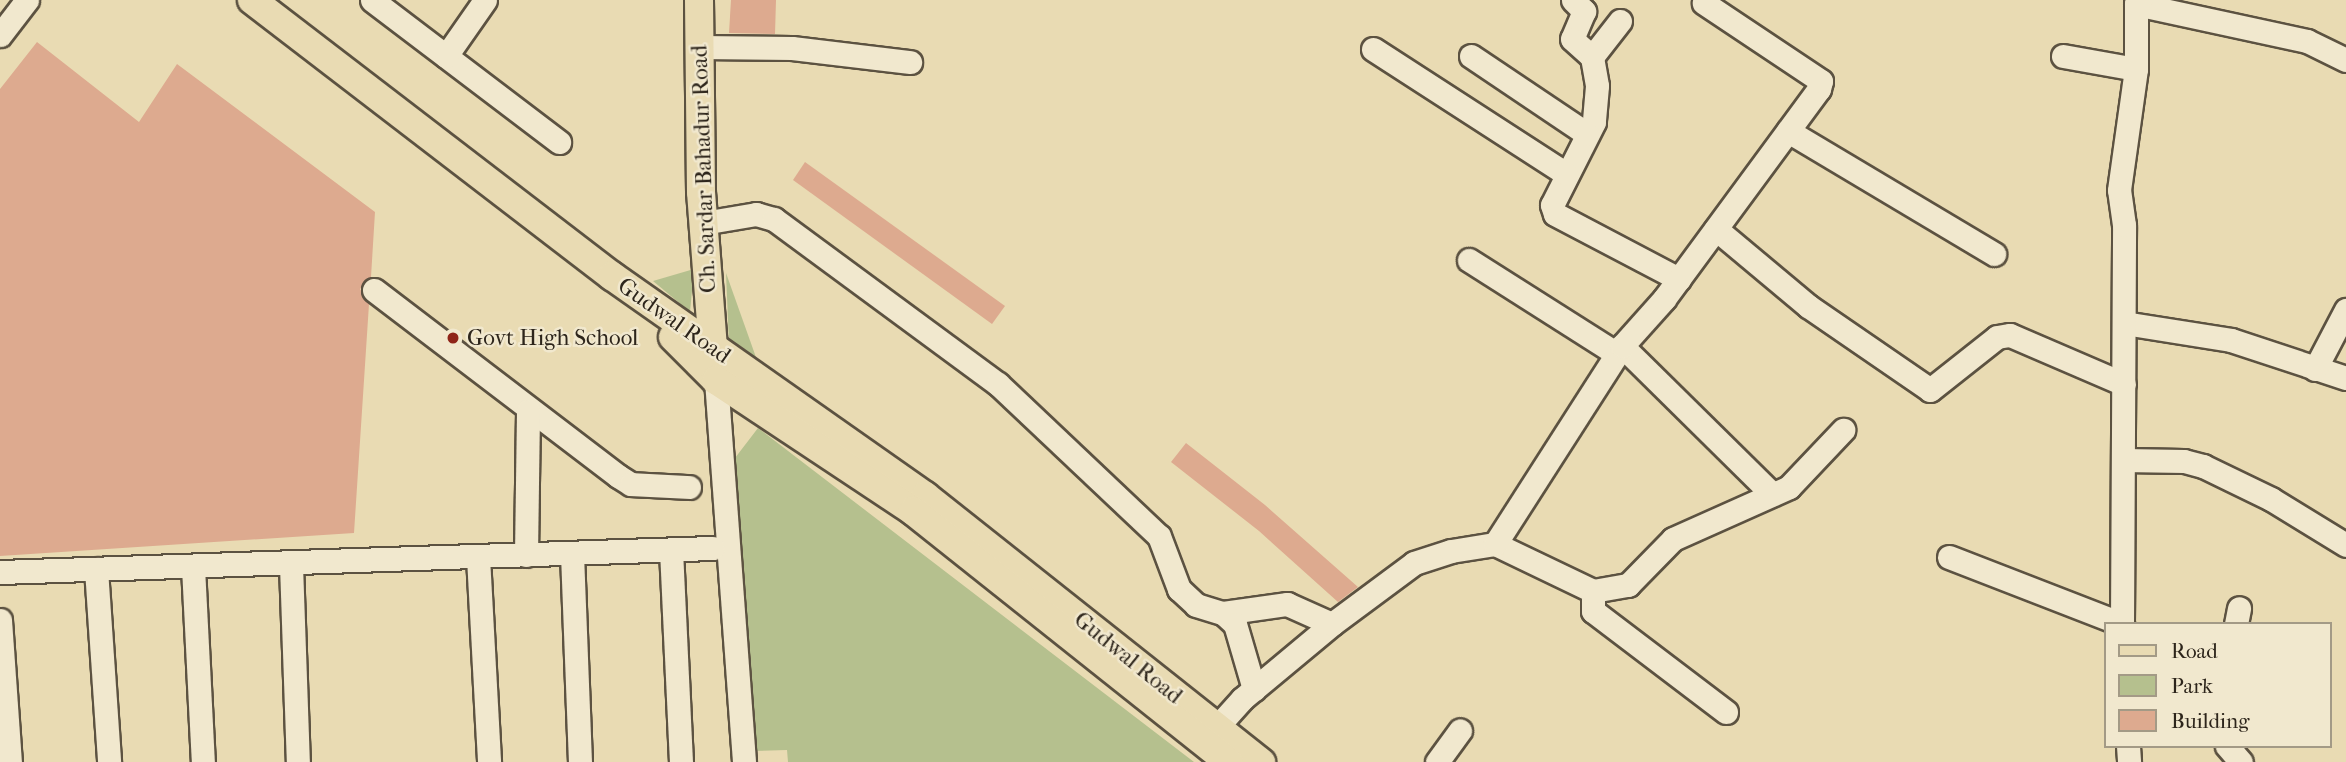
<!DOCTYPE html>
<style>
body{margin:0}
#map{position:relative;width:2346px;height:762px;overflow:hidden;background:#e9dbb3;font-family:"IM FELL French Canon",serif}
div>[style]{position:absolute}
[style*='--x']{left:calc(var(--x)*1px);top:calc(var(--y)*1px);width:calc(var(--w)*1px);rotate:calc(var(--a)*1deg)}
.green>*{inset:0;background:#b5c08e}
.building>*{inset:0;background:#ddaa8f}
.roads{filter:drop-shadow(2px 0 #5c5241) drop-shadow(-2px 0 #5c5241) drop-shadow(0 2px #5c5241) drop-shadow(0 -2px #5c5241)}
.minor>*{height:23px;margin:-11.5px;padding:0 11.5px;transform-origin:11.5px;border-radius:11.5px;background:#f1e8ce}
.major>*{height:28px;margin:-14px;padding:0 14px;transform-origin:14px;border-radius:14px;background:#e9dbb3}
.dots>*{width:19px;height:19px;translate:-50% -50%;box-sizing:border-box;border:4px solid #f1e8ce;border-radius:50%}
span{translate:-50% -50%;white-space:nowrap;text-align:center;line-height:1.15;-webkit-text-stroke:5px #f1e8ce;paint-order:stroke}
.street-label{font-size:23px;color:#2d251b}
.poi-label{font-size:23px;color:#2d251b}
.left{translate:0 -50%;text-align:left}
.legend{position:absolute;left:2104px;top:622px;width:228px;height:126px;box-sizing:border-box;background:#f1e8ce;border:2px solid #a39a86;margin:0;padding:9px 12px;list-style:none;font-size:21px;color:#2d251b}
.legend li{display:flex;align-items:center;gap:14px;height:35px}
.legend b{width:35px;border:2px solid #a39a86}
</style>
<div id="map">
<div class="green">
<i style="clip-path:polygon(694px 269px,690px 312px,653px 281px)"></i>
<i style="clip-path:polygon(726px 273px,758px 363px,729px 344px)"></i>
<i style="clip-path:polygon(758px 428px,1194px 762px,788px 762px,787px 750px,751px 751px,735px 458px)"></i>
</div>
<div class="building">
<i style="clip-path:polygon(731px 0,776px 0,775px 34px,729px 33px)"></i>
<i style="clip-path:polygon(37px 42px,139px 122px,177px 64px,375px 212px,371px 277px,360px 289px,369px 304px,354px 533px,0 556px,0 89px)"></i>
<i style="clip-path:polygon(805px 162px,1005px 306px,992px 324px,793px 180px)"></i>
<i style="clip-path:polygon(1186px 443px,1265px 505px,1358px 587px,1338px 602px,1259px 531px,1171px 462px)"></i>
</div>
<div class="roads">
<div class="minor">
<i style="--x:372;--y:0;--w:235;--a:37.2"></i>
<i style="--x:1573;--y:0;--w:16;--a:45"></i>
<i style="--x:1584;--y:11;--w:30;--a:113"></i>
<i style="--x:1572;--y:39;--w:27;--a:42"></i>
<i style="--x:2136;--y:4;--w:175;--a:12.2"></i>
<i style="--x:2307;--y:41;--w:43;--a:26"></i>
<i style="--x:1620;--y:21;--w:46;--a:127.9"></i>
<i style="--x:1592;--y:57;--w:29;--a:80"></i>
<i style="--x:1597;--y:86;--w:36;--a:95"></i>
<i style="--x:1594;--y:122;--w:93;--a:116.8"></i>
<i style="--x:1552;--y:205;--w:9;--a:72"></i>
<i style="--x:1555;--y:214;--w:140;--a:27.7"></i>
<i style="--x:0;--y:35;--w:44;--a:-52.4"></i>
<i style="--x:700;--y:47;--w:92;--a:0.6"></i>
<i style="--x:792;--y:48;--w:119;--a:6.8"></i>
<i style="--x:1373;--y:49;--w:230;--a:32.9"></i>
<i style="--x:446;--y:56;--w:68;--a:-55.1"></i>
<i style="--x:1471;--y:56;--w:140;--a:33.9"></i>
<i style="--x:2063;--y:56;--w:74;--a:10.1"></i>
<i style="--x:1788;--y:131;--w:240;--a:30.8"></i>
<i style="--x:703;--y:223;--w:54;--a:-9.6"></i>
<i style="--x:756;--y:214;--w:19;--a:16"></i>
<i style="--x:774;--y:219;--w:278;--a:36.4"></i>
<i style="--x:998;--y:384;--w:221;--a:43.4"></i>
<i style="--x:1159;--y:536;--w:57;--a:69.3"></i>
<i style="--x:1179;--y:589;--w:23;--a:43"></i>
<i style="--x:1196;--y:605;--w:28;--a:17"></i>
<i style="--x:1223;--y:613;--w:65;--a:-8"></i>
<i style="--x:1287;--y:604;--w:49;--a:24"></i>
<i style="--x:1716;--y:229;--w:120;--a:39.9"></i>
<i style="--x:1808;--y:306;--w:148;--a:34.5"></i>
<i style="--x:1930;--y:390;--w:85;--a:-38.3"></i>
<i style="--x:1997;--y:337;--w:13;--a:-9"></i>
<i style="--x:2010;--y:335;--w:124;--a:23.3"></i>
<i style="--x:1469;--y:260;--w:175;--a:32.4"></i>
<i style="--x:374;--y:290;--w:307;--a:37.3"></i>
<i style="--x:618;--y:476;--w:15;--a:32"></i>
<i style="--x:631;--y:484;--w:58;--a:3"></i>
<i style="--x:2124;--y:323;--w:108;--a:9"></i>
<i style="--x:2231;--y:340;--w:121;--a:18.3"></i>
<i style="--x:1622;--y:346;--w:211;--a:44.6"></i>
<i style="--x:2315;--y:369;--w:67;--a:-62.3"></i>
<i style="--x:716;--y:380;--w:383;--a:85.8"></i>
<i style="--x:2123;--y:460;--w:61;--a:0.9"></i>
<i style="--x:2184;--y:461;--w:20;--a:15"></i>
<i style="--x:2203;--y:466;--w:76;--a:25.9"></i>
<i style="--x:2271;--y:499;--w:88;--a:31.5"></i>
<i style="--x:1495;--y:544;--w:109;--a:25.6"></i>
<i style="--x:1593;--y:591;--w:20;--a:90"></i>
<i style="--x:1593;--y:611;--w:167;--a:37.2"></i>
<i style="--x:671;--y:550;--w:212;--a:87.3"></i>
<i style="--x:572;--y:554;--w:208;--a:87.8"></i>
<i style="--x:526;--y:555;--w:144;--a:-89.2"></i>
<i style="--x:478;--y:557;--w:205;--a:86.9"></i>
<i style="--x:1949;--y:557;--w:186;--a:21.2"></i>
<i style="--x:291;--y:565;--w:197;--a:88"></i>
<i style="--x:193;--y:567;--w:195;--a:87.1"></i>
<i style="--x:96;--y:569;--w:193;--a:86.1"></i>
<i style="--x:0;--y:572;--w:713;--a:-1.93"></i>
<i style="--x:1593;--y:591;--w:36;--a:-10"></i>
<i style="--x:1628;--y:585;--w:64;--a:-45.6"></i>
<i style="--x:1673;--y:539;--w:127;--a:-24.1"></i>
<i style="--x:1789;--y:487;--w:79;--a:-46.5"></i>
<i style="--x:1223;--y:613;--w:16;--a:43"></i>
<i style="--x:1235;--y:624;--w:68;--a:73.7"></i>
<i style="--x:0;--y:620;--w:142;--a:86"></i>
<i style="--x:2122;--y:624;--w:399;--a:-89.7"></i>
<i style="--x:2124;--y:225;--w:35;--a:-98"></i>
<i style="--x:2119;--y:190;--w:122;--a:-82"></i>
<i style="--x:2136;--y:69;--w:65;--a:-90"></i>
<i style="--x:2136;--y:4;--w:6;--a:-39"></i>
<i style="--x:2236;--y:624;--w:16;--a:-79"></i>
<i style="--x:1216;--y:728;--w:39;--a:-48"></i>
<i style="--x:1242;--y:699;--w:117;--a:-39.8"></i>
<i style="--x:1332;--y:624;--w:102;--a:-36.6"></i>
<i style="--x:1414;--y:563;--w:39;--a:-18"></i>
<i style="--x:1451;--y:551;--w:45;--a:-9"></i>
<i style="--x:1495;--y:544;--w:235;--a:-57.3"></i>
<i style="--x:1622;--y:346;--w:63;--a:-48.2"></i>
<i style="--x:1664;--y:299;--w:261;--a:-53.6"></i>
<i style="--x:1819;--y:89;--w:8;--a:-76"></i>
<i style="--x:1821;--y:81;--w:141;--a:-146.3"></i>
<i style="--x:2128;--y:746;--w:16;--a:86"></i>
<i style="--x:2227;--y:746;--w:21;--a:49"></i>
<i style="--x:1437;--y:762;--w:39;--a:-54"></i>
</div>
<div class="major">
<i style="--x:252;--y:0;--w:454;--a:37.5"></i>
<i style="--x:612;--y:276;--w:383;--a:35.1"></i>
<i style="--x:925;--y:496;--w:429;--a:38.4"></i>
<i style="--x:699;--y:0;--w:192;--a:89.4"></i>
<i style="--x:701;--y:192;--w:169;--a:85.6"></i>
<i style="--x:673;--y:337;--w:61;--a:45"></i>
<i style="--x:716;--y:380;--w:237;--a:33.6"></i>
<i style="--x:913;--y:511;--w:403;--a:38.5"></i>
</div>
</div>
<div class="dots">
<i style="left:453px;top:338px;background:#8f2418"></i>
</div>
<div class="street-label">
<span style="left:704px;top:169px;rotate:-92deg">Ch. Sardar Bahadur Road</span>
<span style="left:674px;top:321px;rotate:35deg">Gudwal Road</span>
<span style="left:1128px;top:658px;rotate:39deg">Gudwal Road</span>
</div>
<div class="poi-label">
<span class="left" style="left:467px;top:338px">Govt High School</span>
</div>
<ul class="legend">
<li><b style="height:9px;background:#e9dbb3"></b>Road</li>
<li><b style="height:19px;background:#b5c08e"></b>Park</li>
<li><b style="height:19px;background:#ddaa8f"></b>Building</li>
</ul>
</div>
